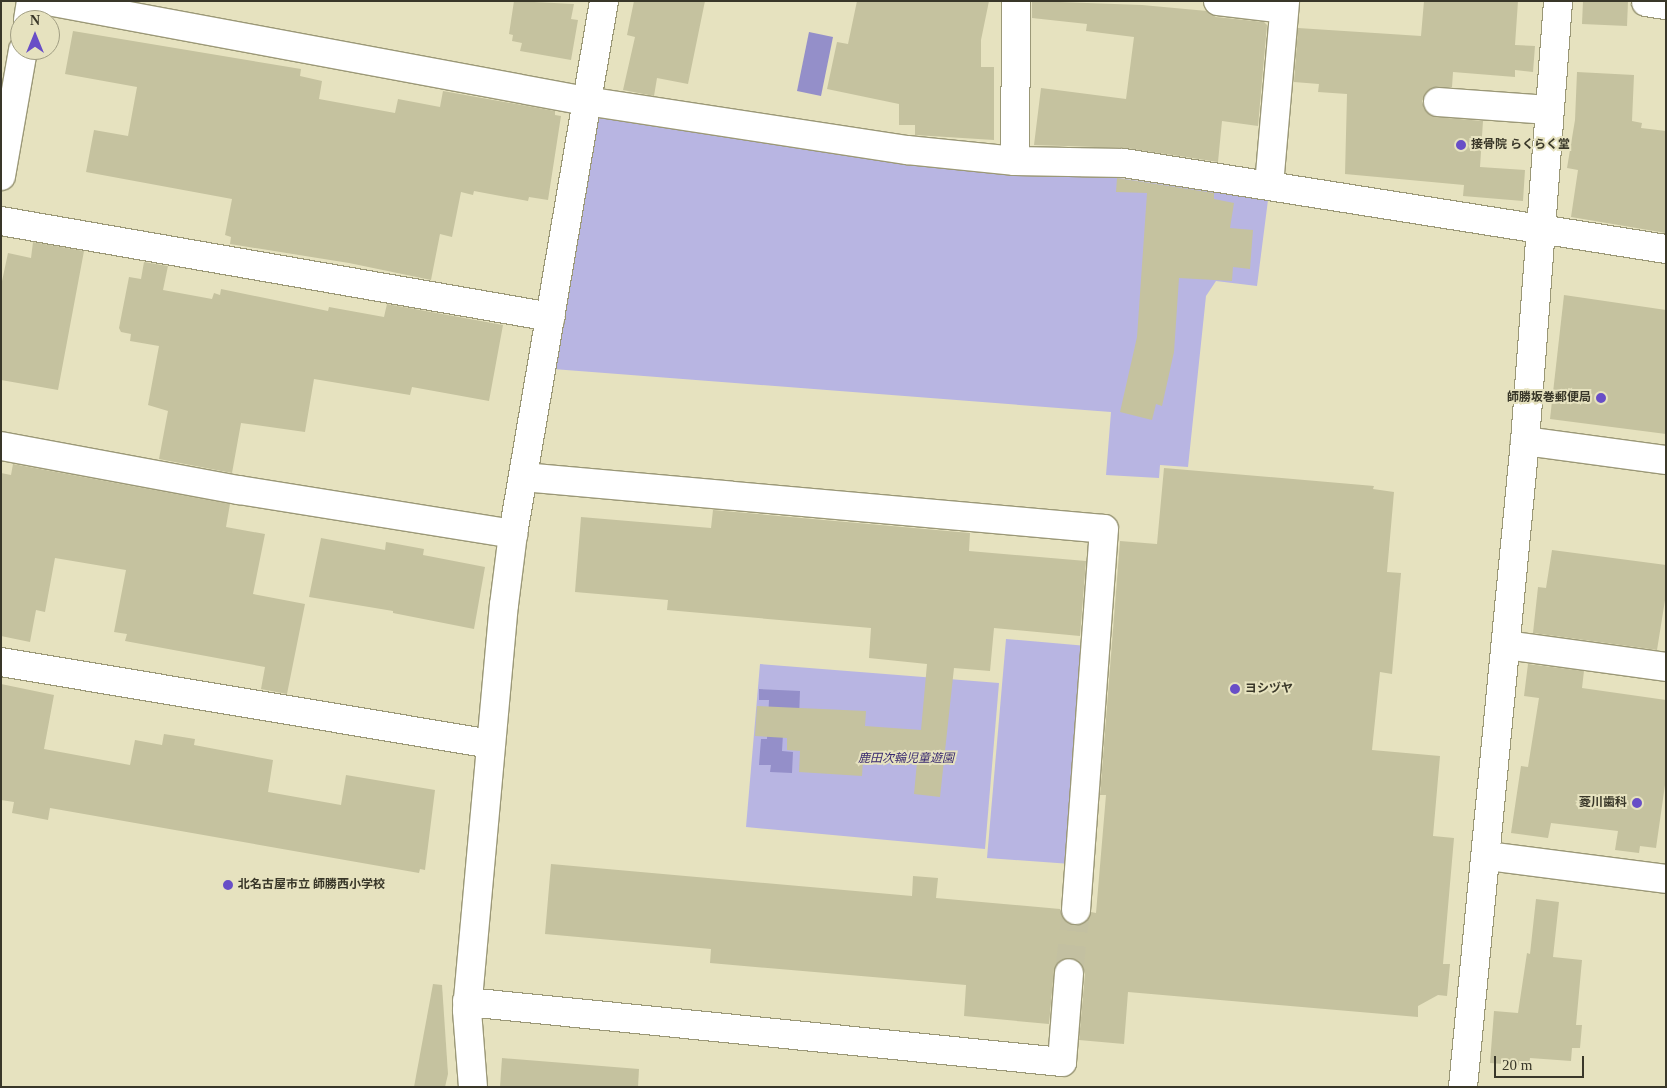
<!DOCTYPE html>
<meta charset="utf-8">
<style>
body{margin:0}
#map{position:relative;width:1667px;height:1088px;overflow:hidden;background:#e6e2bf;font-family:"Times New Roman","Noto Sans JP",serif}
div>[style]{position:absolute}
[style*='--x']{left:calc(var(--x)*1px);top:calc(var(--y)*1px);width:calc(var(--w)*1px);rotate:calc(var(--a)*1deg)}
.green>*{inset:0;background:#b8b5e2}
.water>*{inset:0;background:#948fc9}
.building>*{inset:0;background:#c5c29f}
.minor-tunnel>*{height:28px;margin-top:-14px;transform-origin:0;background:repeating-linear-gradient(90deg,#c3c0a1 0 28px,transparent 0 42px)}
.roads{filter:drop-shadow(1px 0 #9b9877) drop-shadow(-1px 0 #9b9877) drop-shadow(0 1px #9b9877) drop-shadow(0 -1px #9b9877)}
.minor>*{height:28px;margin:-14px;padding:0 14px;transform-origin:14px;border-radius:14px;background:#fff}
.dots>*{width:14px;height:14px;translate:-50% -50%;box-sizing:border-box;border:2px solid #e6e2bf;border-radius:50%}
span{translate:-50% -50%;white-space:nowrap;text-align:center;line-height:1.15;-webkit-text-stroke:4px #e6e2bf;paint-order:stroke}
.poi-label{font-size:12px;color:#393729;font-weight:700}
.left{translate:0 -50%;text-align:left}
.right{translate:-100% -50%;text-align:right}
.park-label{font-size:12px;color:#392a70;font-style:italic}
.frame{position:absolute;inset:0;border:2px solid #393729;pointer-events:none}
.north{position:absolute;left:10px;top:10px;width:50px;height:50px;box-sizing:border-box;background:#e6e2bf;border:1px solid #a19e83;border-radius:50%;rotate:0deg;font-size:14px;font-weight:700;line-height:20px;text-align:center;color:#393729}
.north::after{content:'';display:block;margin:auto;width:18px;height:22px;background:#684ec7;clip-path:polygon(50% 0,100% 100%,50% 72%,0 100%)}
.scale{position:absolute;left:1494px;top:1056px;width:90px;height:22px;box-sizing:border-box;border:2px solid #393729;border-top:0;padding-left:6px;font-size:15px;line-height:18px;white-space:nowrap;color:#393729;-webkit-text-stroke:4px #e6e2bf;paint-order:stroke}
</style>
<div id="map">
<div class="green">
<i style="clip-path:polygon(601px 117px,908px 161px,1119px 178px,1268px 200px,1257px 286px,1216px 281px,1206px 296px,1188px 467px,1160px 465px,1159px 478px,1106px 475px,1111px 412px,553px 369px,592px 125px)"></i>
<i style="clip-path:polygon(1006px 639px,1087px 646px,1071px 864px,987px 858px)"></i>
<i style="clip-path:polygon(760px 664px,999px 683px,985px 849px,746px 827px)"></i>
</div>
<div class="water">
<i style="clip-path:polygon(809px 32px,833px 37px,821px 96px,797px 91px)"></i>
<i style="clip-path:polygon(759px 689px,800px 691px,799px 718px,784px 717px,782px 751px,793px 752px,792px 773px,770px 772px,771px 765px,759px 765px,761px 739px,767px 739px,769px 700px,759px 700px)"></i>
</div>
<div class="building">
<i style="clip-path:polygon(514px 1px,574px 4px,571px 19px,578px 20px,571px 60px,520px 51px,522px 43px,512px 41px,513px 35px,509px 34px)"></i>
<i style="clip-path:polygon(634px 1px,705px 1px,688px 84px,657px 78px,654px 96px,623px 90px,635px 37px,627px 35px)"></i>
<i style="clip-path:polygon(857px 1px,989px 1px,981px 40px,981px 67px,994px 67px,994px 140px,915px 135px,915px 125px,899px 125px,899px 104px,827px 89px,837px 42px,848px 44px)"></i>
<i style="clip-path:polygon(1032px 1px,1142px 5px,1207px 11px,1216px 17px,1264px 22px,1267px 25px,1258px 126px,1222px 121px,1218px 162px,1126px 148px,1034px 145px,1041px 88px,1126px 99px,1134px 37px,1086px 31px,1087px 24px,1032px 18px)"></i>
<i style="clip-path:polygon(1424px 1px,1518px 1px,1515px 45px,1535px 46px,1533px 72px,1515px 70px,1515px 77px,1453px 72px,1452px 87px,1432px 88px,1422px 101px,1424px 109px,1436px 117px,1483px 121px,1480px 167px,1525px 170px,1523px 201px,1463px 196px,1464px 185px,1345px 174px,1347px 94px,1318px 92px,1319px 84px,1294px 82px,1298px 28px,1421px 36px)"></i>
<i style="clip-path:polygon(1583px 1px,1628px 1px,1627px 26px,1582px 24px)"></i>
<i style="clip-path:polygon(73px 31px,301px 69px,300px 76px,322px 81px,319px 99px,395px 113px,398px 99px,440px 107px,443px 91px,555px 111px,555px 115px,561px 116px,548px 200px,529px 197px,528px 201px,474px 191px,473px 195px,461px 192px,452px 237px,440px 234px,431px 280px,349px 263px,230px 244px,231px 237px,225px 235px,232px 199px,86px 172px,94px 130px,128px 136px,137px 87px,65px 74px)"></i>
<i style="clip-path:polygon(1577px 72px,1634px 75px,1632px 121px,1642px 123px,1641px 128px,1666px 131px,1666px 233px,1571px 217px,1578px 170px,1567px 168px,1575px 120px)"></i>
<i style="clip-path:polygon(1117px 178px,1214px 193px,1214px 199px,1234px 203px,1230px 228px,1253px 230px,1250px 269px,1233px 267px,1232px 281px,1179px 278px,1174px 352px,1162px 406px,1156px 404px,1152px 420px,1120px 412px,1137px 337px,1147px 193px,1116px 192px)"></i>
<i style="clip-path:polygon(33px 242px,84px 251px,58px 390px,1px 380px,1px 286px,8px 253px,31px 258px)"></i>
<i style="clip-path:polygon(144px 262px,168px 266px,163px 290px,212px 299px,214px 293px,220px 295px,221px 289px,328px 311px,329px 307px,384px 317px,387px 304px,503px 325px,489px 401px,412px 387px,410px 395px,314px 379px,305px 432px,241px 423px,232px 473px,159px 459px,168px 411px,148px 405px,159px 346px,130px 341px,131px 334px,121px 332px,119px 328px,129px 277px,141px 279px)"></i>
<i style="clip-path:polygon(1564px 295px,1666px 310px,1666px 434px,1550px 419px)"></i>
<i style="clip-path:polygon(13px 464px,230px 504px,226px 527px,265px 534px,253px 594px,305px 604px,287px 694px,261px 689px,265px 667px,125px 641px,127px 634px,114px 632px,126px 570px,55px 558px,45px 612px,36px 610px,30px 642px,1px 636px,1px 473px,11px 475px)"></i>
<i style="clip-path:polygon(1164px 468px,1374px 486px,1373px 489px,1394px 492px,1387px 572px,1401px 573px,1392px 674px,1380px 672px,1372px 750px,1440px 756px,1433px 836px,1454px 838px,1443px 964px,1450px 964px,1447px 996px,1438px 995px,1418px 1006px,1418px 1017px,1128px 992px,1124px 1044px,1079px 1040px,1085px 974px,1083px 966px,1071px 958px,1062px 959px,1054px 971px,1049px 1024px,964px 1016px,966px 985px,710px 963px,711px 949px,545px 934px,551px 864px,912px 896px,913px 876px,938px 878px,936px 898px,1060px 909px,1068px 923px,1083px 924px,1091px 912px,1096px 913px,1106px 795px,1100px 795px,1120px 541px,1157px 544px)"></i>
<i style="clip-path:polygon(713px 510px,970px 533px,969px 551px,1086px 561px,1080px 636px,994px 628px,990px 671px,954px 668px,940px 797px,914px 794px,917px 762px,863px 760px,862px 776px,799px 772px,800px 751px,787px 750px,787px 738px,755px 736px,757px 706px,866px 711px,865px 726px,921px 730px,927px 664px,869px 658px,871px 628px,667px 610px,668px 600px,575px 592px,581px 517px,711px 528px)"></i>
<i style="clip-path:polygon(321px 538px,385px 550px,386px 542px,424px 549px,423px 555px,485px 567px,474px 629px,393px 613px,393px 611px,309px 597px)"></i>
<i style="clip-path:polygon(1552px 550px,1666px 565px,1666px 594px,1657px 650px,1533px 633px,1538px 587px,1546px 588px)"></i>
<i style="clip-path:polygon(1528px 664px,1584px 671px,1582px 688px,1666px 700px,1666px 778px,1656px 848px,1640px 846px,1639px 853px,1615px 850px,1618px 831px,1551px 823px,1548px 838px,1511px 833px,1521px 766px,1528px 767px,1539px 698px,1524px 696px)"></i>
<i style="clip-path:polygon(1px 684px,54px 695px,44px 749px,130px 765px,135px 740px,162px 745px,164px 734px,195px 739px,194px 745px,273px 760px,268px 792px,341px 805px,346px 775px,435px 790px,425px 870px,420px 869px,419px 873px,50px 808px,48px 820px,12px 813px,14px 802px,1px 800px)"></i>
<i style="clip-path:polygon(1536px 899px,1559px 902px,1553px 957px,1582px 960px,1576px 1025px,1582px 1025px,1580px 1048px,1572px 1048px,1571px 1061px,1530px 1058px,1529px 1066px,1490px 1063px,1494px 1011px,1518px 1013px,1527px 953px,1530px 954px)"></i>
<i style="clip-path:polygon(433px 984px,442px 985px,448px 1074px,445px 1087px,414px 1087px)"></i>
<i style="clip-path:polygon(502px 1058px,639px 1069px,638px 1087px,500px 1087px)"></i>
</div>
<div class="minor-tunnel">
<i style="--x:1069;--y:973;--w:63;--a:-83.7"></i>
</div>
<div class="roads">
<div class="minor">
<i style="--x:48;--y:1;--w:547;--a:10.53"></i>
<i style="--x:586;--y:101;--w:325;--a:8.7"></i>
<i style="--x:907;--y:150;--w:109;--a:5.8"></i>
<i style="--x:1015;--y:161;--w:109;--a:1.1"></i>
<i style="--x:1124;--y:163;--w:549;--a:9.02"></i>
<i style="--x:1218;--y:1;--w:66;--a:6.9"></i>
<i style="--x:1646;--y:2;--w:20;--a:9"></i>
<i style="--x:28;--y:20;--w:19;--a:-81"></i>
<i style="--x:1438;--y:102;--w:111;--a:4.1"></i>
<i style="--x:1015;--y:161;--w:160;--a:-89.6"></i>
<i style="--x:1;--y:176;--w:128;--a:-80.1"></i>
<i style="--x:1269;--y:185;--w:185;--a:-85"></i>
<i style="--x:1;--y:221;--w:558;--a:9.9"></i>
<i style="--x:1525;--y:441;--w:142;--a:7.7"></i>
<i style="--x:1;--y:446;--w:242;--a:10.5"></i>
<i style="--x:239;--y:490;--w:278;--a:9.1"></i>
<i style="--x:523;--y:477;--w:583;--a:5.11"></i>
<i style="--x:1104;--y:529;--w:382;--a:94.2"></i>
<i style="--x:1506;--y:645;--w:162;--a:7.8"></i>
<i style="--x:1;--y:662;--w:495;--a:9.5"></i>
<i style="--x:1487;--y:856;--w:180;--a:7.3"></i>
<i style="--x:467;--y:1002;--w:598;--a:5.76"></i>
<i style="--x:1062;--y:1062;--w:89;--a:-85.5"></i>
<i style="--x:473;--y:1087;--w:77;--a:-94.5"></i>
<i style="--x:467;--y:1010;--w:407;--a:-84.8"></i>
<i style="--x:504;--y:605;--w:72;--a:-82.8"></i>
<i style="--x:513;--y:534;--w:541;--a:-80.31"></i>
<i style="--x:1463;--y:1087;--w:649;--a:-84.52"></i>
<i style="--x:1525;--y:441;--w:441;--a:-85.7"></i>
</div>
</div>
<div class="dots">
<i style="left:1461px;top:145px;background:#684ec7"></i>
<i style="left:1601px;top:398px;background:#684ec7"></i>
<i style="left:1235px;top:689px;background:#684ec7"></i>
<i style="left:1637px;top:803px;background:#684ec7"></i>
<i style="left:228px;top:885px;background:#684ec7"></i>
</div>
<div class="poi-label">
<span class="left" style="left:1471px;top:145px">接骨院 らくらく堂</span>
<span class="right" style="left:1591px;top:398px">師勝坂巻郵便局</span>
<span class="left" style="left:1245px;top:689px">ヨシヅヤ</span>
<span class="right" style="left:1627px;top:803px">菱川歯科</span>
<span class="left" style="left:238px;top:885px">北名古屋市立 師勝西小学校</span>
</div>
<div class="park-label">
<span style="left:906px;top:759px">鹿田次輪児童遊園</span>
</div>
<div class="frame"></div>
<div class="north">N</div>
<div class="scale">20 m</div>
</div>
